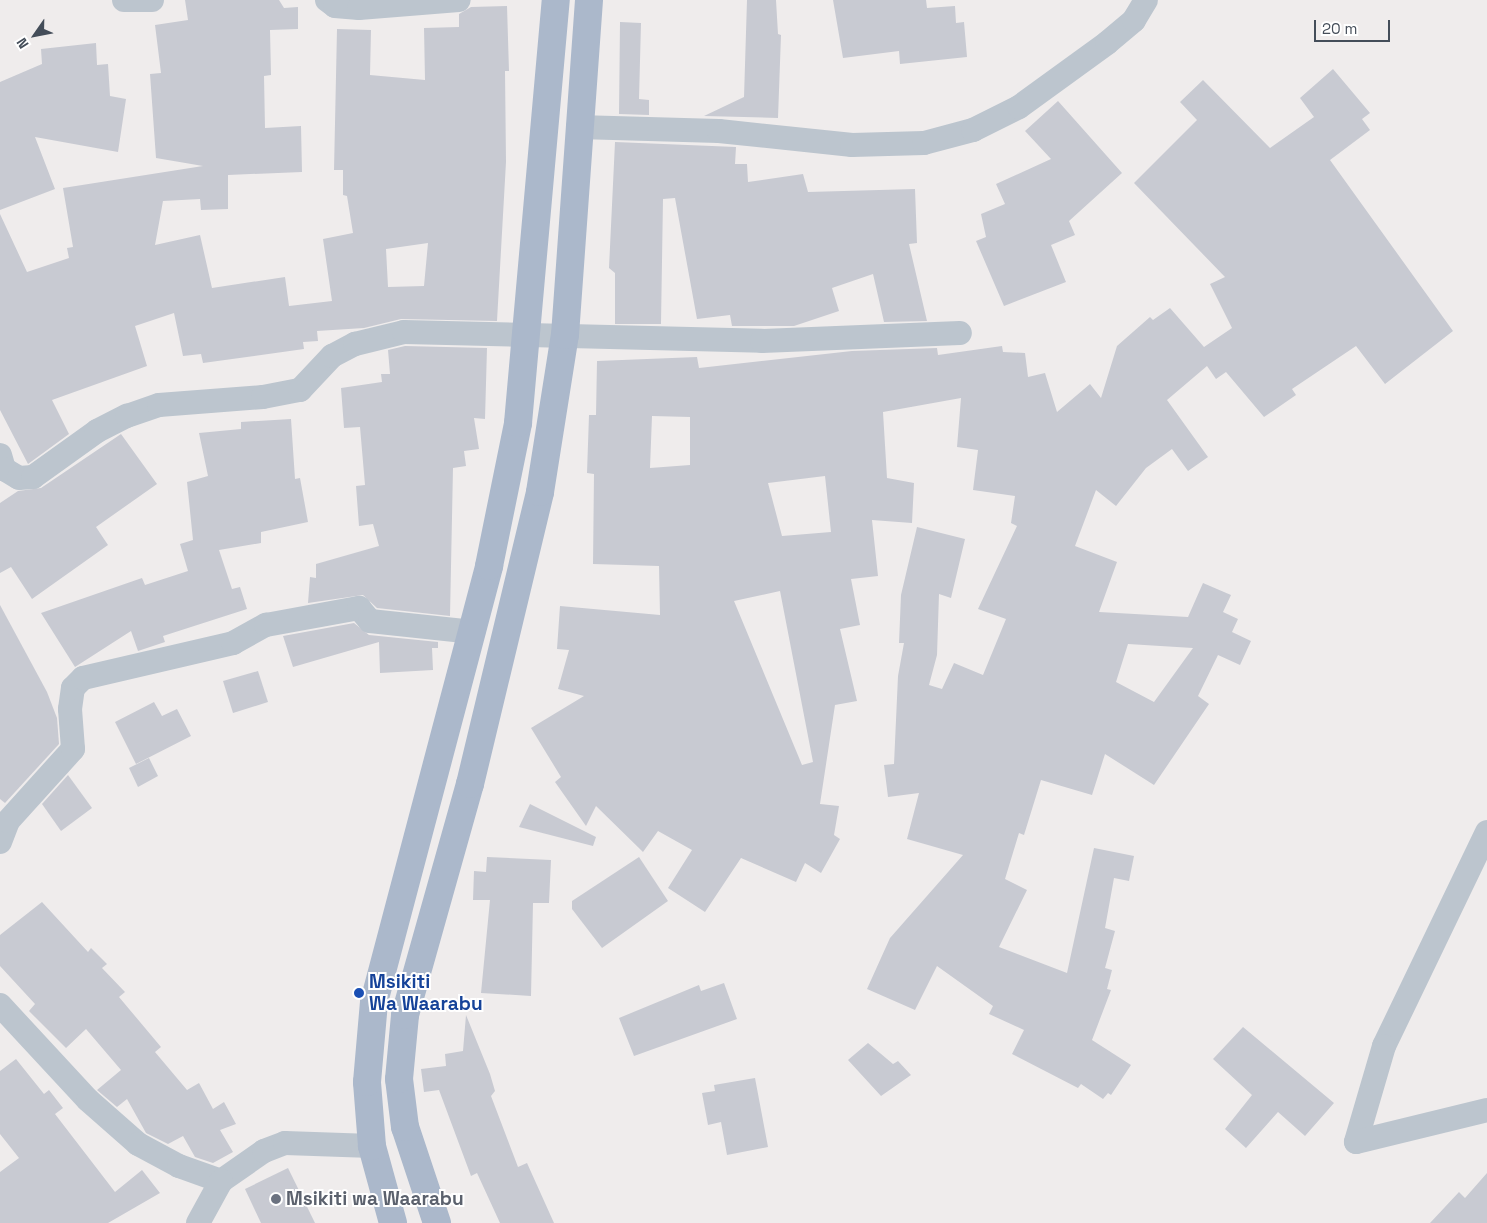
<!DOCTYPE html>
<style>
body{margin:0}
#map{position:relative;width:1487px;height:1223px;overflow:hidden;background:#efecec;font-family:"Space Grotesk",sans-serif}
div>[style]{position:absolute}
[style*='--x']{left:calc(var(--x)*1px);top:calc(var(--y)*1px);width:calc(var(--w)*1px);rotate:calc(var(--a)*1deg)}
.building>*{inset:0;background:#c8cad2}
.street>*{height:24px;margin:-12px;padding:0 12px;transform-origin:12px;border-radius:12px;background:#bcc5ce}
.primary>*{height:28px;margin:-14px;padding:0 14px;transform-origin:14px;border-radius:14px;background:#abb8cb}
.dots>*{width:14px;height:14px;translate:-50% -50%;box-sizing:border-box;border:2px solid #fff;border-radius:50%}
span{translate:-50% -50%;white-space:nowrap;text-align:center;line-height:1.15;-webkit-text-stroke:4px #fff;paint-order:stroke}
.transit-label{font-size:19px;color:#164399;font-weight:700}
.left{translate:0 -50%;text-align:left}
.worship-label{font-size:19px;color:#5b616d;font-weight:700}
.north{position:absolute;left:10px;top:10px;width:50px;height:50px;-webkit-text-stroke:4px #fff;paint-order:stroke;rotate:237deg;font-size:14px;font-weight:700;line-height:20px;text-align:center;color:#444d59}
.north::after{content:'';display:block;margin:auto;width:18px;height:22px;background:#444d59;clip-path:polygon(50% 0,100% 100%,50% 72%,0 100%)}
.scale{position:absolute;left:1314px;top:20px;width:76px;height:22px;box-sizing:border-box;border:2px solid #444d59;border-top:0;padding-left:6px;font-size:15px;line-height:18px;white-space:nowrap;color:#444d59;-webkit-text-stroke:4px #fff;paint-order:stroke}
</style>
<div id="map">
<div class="building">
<i style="clip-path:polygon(evenodd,185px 0,279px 0,284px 8px,298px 7px,298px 29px,270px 30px,271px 75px,264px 76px,265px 128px,301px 126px,302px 172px,228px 175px,228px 209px,201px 210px,200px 199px,163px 201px,155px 245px,200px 235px,212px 288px,285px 277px,289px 306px,332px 301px,323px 239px,353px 233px,347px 196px,343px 195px,343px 170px,334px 170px,337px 29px,371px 30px,370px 75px,425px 80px,424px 28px,459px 27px,459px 14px,471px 7px,507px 6px,509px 71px,505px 71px,506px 162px,497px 321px,401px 319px,364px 328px,317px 331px,318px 341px,303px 342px,304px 349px,203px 363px,201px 354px,183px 356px,174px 313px,135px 326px,147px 366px,52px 400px,69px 434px,28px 464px,0 410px,0 214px,27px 272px,69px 258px,67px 248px,73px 247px,63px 188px,203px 166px,156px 158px,150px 74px,161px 73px,155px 25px,188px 20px,185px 0,428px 243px,424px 286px,388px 287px,386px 249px,428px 243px)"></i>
<i style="clip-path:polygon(747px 0,776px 0,778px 34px,781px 35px,778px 118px,704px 116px,744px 97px)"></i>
<i style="clip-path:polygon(833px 0,926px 0,927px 8px,955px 6px,956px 23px,964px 22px,967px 57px,900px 64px,899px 51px,843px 58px)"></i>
<i style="clip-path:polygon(620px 22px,641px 23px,639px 99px,649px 100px,649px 115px,619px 114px)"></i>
<i style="clip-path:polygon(96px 43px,97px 65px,108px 64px,110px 96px,126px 99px,118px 152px,35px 137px,55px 189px,0 210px,0 82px,42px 64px,41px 49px)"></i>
<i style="clip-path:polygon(evenodd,1333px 69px,1370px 113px,1362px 119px,1370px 130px,1330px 160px,1453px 331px,1385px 384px,1356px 346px,1292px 389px,1296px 395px,1264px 417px,1226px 372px,1216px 379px,1207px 366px,1167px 400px,1208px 457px,1188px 471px,1172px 449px,1146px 468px,1116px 506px,1096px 490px,1075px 546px,1117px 562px,1099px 612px,1188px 617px,1203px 583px,1231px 595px,1223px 612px,1238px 619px,1232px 632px,1251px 641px,1240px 665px,1218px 655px,1198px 696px,1209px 704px,1154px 785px,1105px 754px,1092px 795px,1041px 780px,1024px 835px,1019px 833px,1005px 879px,1027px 890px,999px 947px,1067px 973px,1094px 848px,1134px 856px,1129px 881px,1114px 878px,1105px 928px,1115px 931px,1105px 968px,1112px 970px,1107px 989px,1111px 990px,1092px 1040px,1131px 1065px,1111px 1095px,1108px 1093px,1103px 1099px,1081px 1084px,1078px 1088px,1012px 1054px,1024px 1030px,989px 1014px,993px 1006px,937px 966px,915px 1010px,867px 989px,890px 938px,963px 855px,907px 839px,919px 793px,888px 797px,884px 765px,894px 764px,898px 676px,904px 643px,899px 643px,901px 595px,917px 527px,965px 539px,951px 598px,939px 594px,937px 655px,929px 685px,942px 689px,954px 663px,983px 675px,1006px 619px,978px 609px,1017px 526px,1011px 523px,1015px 496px,973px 490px,978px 450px,957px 447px,961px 398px,883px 412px,887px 478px,914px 483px,912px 523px,872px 520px,878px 576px,851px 579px,860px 625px,840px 629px,857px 701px,835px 705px,820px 804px,839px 806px,834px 835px,840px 839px,821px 873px,805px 863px,796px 882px,741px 858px,705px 912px,668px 888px,692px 850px,658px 831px,643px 852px,596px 806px,586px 826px,555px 782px,561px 777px,531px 728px,584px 696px,558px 689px,569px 650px,557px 649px,560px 606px,660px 615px,659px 566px,593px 564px,594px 474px,587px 473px,589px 415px,596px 415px,597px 361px,697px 357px,699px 368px,852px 351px,937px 348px,938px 355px,1002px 346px,1003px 352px,1025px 353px,1028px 377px,1045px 373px,1057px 412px,1090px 384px,1101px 398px,1117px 346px,1150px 317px,1153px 320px,1170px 308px,1204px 347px,1232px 328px,1210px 284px,1225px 277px,1134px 183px,1197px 120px,1180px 102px,1203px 80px,1270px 148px,1314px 117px,1300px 98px,1333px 69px,652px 416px,690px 417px,690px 465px,650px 468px,652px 416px,1333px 69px,825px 476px,831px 532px,782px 536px,768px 483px,825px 476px,1333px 69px,780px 591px,813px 762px,802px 765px,734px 601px,780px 591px,1333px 69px,1128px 644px,1193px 648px,1154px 702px,1116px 682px,1128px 644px)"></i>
<i style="clip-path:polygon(1058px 101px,1122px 173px,1069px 221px,1075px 235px,1051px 245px,1066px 282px,1004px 306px,976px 241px,986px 237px,981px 214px,1005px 204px,996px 184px,1051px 159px,1025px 131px)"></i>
<i style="clip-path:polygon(615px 142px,736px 147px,735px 164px,747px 164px,748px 182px,803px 174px,808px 192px,915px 189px,917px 243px,909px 244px,927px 321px,884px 322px,873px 274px,832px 288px,839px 311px,794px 326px,732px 326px,730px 315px,697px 319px,675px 198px,663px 199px,661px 324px,615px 324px,615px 273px,609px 268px)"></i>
<i style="clip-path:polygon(405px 346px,487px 348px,485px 419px,474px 418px,479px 449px,464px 451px,466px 466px,453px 468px,450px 616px,377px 608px,363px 595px,308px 603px,310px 577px,316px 578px,316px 564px,379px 546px,373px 524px,359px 526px,356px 486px,365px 485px,360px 427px,344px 428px,341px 388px,382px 382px,381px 374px,390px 374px,388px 350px)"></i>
<i style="clip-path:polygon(291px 419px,295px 479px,300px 478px,308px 522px,261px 532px,261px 543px,219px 550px,232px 589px,240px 587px,247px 609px,163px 636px,165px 642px,138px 651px,131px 631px,75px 667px,41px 613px,142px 578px,145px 585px,188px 571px,180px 544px,193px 540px,187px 482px,208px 476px,199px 433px,241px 429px,241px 422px)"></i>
<i style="clip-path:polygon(121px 434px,157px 484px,96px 527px,108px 545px,32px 599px,11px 567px,0 573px,0 503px,18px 491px,41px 488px)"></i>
<i style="clip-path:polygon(0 605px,47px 692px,57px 718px,59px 744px,5px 803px,0 799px)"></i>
<i style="clip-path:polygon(354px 623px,369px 635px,438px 642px,438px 648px,432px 648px,433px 670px,380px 673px,379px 642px,293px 667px,283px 636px)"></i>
<i style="clip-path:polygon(258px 671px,268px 702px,233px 713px,223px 681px)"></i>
<i style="clip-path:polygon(154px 702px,162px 716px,177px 709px,191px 736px,136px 764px,115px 722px)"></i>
<i style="clip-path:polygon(149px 758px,158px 776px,138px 787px,129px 768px)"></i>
<i style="clip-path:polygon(68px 775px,92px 808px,61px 831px,42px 804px)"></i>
<i style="clip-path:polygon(530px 804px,596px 837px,593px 846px,519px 827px)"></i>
<i style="clip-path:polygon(487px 857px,551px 860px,549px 903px,533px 903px,531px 996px,481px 993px,490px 900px,473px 900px,474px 871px,486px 872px)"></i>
<i style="clip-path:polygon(639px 857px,668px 901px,602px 948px,572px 909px,572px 901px)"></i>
<i style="clip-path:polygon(42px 902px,88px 952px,91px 948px,107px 964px,102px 968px,125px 992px,119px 997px,161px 1047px,155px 1052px,187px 1090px,199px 1083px,213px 1109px,224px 1102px,236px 1124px,220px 1130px,233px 1152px,213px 1163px,195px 1157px,183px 1136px,168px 1144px,146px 1133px,127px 1099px,117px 1107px,97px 1090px,121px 1070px,86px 1029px,66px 1048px,29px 1011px,35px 1004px,0 966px,0 935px)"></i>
<i style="clip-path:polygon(724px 983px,737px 1019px,634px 1056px,619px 1018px,699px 985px,701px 991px)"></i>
<i style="clip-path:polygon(466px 1015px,490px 1074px,495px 1091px,491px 1096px,518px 1167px,527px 1163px,554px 1223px,500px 1223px,477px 1173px,471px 1176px,439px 1090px,424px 1092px,421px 1069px,446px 1066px,445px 1054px,463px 1051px)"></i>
<i style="clip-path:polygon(1243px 1027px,1334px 1103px,1305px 1136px,1278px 1112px,1246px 1148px,1225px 1129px,1252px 1095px,1213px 1059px)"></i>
<i style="clip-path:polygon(868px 1043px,893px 1064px,898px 1061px,911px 1075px,881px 1096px,848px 1060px)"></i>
<i style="clip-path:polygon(16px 1059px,44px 1094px,49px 1090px,63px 1108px,55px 1114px,115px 1192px,142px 1170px,160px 1193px,108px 1223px,0 1223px,0 1172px,19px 1158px,0 1134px,0 1071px)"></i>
<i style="clip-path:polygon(755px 1078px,768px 1147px,727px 1155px,721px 1122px,708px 1125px,702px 1093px,715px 1091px,714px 1085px)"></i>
<i style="clip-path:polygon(288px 1168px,315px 1223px,261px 1223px,245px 1189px)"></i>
<i style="clip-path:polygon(1487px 1173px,1487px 1223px,1430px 1223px,1459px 1192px,1465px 1198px)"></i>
</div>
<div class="street">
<i style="--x:124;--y:0;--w:28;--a:0"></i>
<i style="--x:327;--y:0;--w:10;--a:37"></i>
<i style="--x:335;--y:6;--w:24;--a:5"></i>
<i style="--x:359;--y:8;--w:100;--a:-4.6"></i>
<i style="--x:578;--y:127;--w:141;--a:1.6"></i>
<i style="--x:719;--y:131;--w:134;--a:6"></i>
<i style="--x:852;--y:145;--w:72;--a:-1.6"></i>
<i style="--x:924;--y:143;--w:51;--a:-14.9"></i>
<i style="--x:973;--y:130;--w:51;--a:-26.6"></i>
<i style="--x:1019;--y:107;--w:109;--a:-36"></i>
<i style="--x:1107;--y:43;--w:35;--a:-40"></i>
<i style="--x:1134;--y:20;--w:23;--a:-59"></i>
<i style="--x:0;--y:455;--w:15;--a:74"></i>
<i style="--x:4;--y:469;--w:17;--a:31"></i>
<i style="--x:19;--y:478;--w:14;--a:-4"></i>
<i style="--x:33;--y:477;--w:79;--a:-35.7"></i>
<i style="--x:97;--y:431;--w:34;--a:-27"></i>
<i style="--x:127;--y:416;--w:34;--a:-19"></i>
<i style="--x:159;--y:405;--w:104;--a:-4.4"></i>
<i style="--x:263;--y:397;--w:38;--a:-11"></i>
<i style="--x:300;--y:390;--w:47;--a:-46.7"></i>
<i style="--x:332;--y:356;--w:26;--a:-28"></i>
<i style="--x:355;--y:344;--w:50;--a:-13.8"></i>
<i style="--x:404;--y:332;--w:358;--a:1.4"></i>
<i style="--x:762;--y:341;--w:198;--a:-2.3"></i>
<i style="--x:1487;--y:832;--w:237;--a:115.7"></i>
<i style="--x:1384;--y:1046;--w:100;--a:106.3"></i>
<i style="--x:1356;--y:1142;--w:135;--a:-13.7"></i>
<i style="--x:0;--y:842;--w:22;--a:-69"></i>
<i style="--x:8;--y:821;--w:97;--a:-47.9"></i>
<i style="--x:73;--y:749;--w:40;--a:-94.3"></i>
<i style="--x:70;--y:709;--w:21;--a:-82"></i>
<i style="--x:73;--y:688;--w:14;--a:-45"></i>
<i style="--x:83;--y:678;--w:154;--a:-13.1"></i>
<i style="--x:233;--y:643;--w:38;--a:-29"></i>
<i style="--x:266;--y:625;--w:95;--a:-10.4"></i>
<i style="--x:359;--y:608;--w:17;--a:50"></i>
<i style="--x:370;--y:621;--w:104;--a:6.1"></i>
<i style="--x:0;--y:1005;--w:129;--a:47.2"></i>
<i style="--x:88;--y:1100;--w:67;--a:41.3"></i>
<i style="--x:138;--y:1144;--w:47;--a:28.2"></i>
<i style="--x:179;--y:1166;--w:45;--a:19.7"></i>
<i style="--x:221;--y:1181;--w:52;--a:-34.9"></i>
<i style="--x:264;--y:1151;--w:22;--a:-21"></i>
<i style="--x:285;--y:1143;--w:87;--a:2"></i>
<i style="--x:198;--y:1223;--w:48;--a:-61.3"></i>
</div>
<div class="primary">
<i style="--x:393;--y:1223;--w:80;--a:-105.3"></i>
<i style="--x:372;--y:1146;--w:64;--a:-94.5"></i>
<i style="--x:367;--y:1082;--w:80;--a:-85"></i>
<i style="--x:374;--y:1002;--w:451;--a:-75.2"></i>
<i style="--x:489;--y:566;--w:146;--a:-78.5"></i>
<i style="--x:518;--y:423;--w:425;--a:-84.9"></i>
<i style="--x:437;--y:1223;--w:101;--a:-108.4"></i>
<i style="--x:405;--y:1127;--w:48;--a:-97.1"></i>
<i style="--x:399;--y:1079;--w:64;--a:-84.6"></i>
<i style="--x:405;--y:1015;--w:240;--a:-74.3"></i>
<i style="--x:470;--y:784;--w:300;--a:-76.5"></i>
<i style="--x:540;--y:492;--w:159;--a:-81"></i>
<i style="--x:565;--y:335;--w:336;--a:-85.9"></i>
</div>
<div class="dots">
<i style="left:359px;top:993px;background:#1a4fb4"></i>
<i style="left:276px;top:1199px;background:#6b7280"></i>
</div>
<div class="transit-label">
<span class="left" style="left:369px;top:993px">Msikiti<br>Wa Waarabu</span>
</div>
<div class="worship-label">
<span class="left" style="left:286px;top:1199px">Msikiti wa Waarabu</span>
</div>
<div class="north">N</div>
<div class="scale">20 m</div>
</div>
